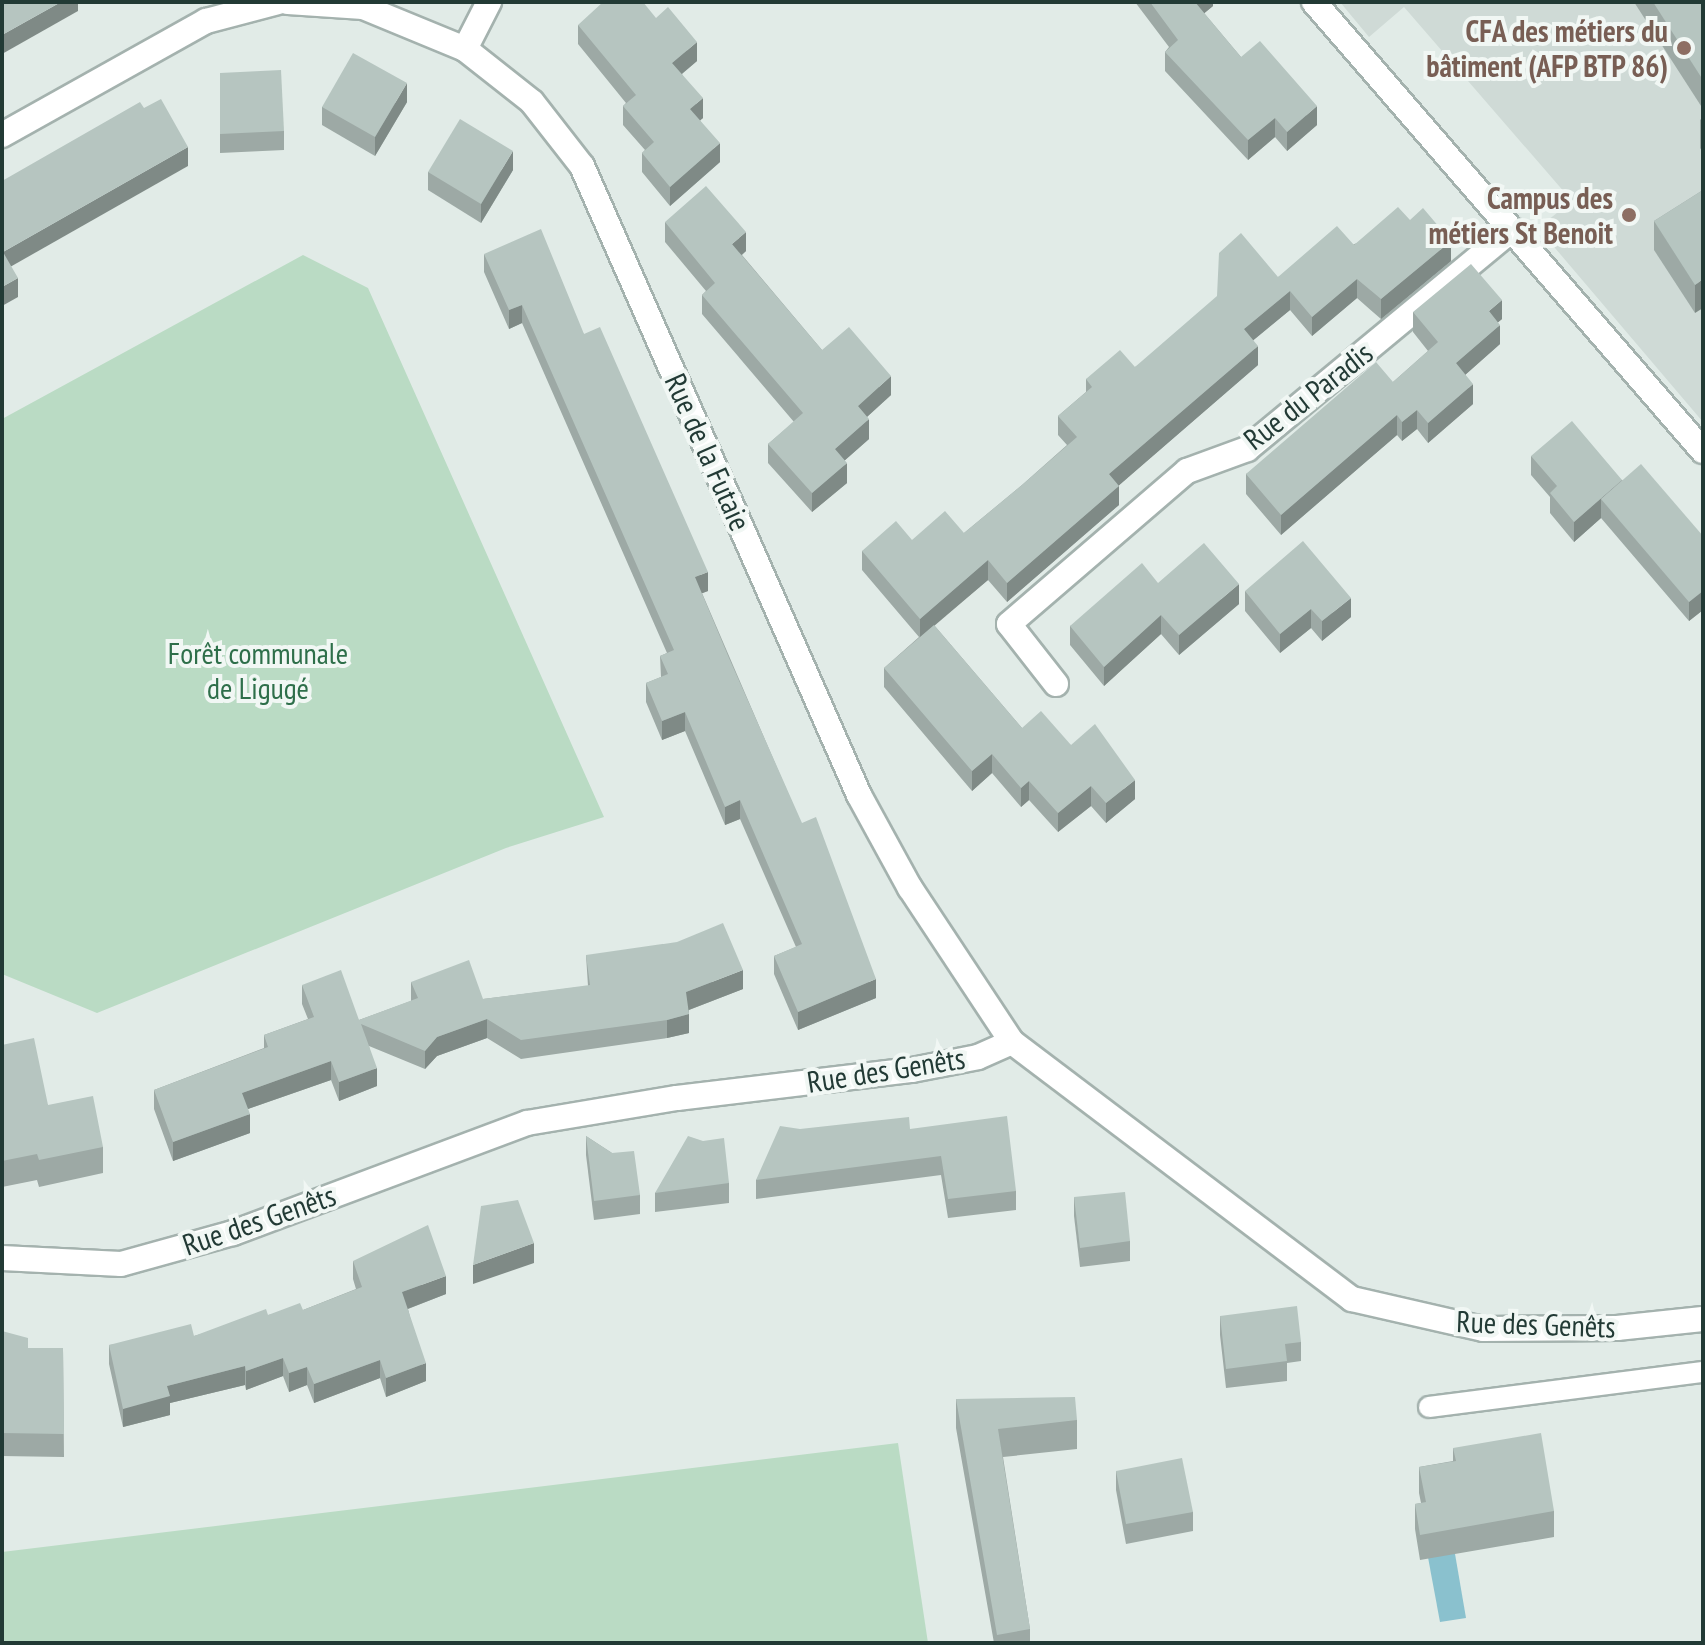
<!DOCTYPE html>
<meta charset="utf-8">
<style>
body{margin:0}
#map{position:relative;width:1705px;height:1645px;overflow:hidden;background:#e1ebe7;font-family:"PT Sans Narrow",sans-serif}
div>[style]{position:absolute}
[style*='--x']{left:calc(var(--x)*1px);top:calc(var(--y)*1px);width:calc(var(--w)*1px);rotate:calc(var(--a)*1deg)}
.built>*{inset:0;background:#cfdad6}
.green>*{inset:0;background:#badbc4}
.water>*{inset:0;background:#8ac1ce}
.roads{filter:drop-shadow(2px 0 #a4b2ae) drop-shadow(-2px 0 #a4b2ae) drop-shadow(0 2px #a4b2ae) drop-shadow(0 -2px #a4b2ae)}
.lane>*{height:20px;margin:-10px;padding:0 10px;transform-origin:10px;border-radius:10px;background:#fff}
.street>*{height:24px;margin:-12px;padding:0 12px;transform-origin:12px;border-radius:12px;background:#fff}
.wall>*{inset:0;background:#9da9a5}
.shaded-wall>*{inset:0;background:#7f8a86}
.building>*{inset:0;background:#b6c5c0}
.dots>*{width:22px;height:22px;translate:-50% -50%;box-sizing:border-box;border:4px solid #f1f7f4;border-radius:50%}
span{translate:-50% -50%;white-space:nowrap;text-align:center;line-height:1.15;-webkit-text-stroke:8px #f1f7f4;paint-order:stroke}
.education-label{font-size:30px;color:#785e54;font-weight:700}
.right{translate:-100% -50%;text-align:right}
.street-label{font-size:30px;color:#223a35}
.park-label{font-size:30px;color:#2e6f4a}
.frame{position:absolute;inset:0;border:4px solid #223a35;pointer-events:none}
</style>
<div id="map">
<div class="built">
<i style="clip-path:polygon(1340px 2px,1703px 2px,1703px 422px,1538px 228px,1572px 201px,1404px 7px,1369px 37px)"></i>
</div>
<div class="green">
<i style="clip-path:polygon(303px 255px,368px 288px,604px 817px,506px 848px,97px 1013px,2px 974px,2px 419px)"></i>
<i style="clip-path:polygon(898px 1443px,928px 1643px,2px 1643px,2px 1552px)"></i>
</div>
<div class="water">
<i style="clip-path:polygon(1454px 1548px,1466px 1618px,1440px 1622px,1427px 1552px)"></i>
</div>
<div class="roads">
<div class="lane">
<i style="--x:1429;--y:1407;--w:276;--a:-7.3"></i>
</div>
<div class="street">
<i style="--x:288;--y:2;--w:75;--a:3.8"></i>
<i style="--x:363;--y:7;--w:110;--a:22.4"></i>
<i style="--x:465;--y:49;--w:85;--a:38.3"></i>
<i style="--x:532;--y:102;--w:81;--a:52"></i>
<i style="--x:582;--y:166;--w:687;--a:66.23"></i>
<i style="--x:859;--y:795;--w:106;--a:61.3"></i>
<i style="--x:910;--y:888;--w:185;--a:56.5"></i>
<i style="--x:1314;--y:2;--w:594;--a:49.1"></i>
<i style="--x:465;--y:49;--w:53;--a:-62.9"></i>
<i style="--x:2;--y:135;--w:234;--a:-29.2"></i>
<i style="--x:206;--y:21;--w:74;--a:-14.8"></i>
<i style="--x:1056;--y:684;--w:76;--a:-128.1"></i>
<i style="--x:1009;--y:624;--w:235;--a:-40.7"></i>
<i style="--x:1187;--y:471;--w:64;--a:-20.1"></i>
<i style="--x:1247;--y:449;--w:344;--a:-39.6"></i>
<i style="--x:2;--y:1258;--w:119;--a:2.9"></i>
<i style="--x:121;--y:1264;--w:116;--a:-15.5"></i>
<i style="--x:233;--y:1233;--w:314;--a:-20.5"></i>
<i style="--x:527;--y:1123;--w:152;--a:-9.5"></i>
<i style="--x:677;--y:1098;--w:237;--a:-6.8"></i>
<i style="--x:912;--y:1070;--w:67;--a:-11.1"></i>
<i style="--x:978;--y:1057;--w:37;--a:-24"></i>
<i style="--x:1012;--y:1042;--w:426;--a:37.1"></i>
<i style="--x:1352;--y:1299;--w:134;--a:12.9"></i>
<i style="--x:1483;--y:1329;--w:134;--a:-0.4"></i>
<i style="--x:1617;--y:1328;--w:86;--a:-6"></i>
</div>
</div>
<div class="wall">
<i style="clip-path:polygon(1135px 2px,1213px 2px,1213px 6px,1204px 13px,1241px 57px,1317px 125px,1287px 151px,1275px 137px,1248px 160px,1165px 71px,1165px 52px,1169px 47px)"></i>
<i style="clip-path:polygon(1634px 2px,1703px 2px,1703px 109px)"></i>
<i style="clip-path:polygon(656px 18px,697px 61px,682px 74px,703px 118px,700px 120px,720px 162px,670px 206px,642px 172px,642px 153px,645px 150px,623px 125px,623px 106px,626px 103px,578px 44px,578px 25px)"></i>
<i style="clip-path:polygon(220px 73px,284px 131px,284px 150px,220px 153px)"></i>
<i style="clip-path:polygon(407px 102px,375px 156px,322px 125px,322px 107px)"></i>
<i style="clip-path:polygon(1703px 117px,1703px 153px,1700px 148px,1700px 120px)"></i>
<i style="clip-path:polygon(513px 170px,481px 223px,428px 190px,428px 172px)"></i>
<i style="clip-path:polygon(1703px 190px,1695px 313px,1654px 250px,1654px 221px)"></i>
<i style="clip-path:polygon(1410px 220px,1451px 261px,1381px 319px,1357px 298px,1312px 336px,1290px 310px,1253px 340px,1258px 365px,1119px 485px,1119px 505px,1007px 602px,988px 580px,934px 625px,1022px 728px,1071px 745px,1135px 799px,1106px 823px,1091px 806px,1058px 832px,1029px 800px,1021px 807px,992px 773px,972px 791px,884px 687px,884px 668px,919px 637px,862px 570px,862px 551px,912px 540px,964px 533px,1022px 485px,1067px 445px,1058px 435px,1058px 416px,1086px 392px,1086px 379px,1135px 367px,1278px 277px)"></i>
<i style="clip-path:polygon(665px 222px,746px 251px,742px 255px,822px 350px,891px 395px,867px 417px,869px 439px,844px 461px,847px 483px,812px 512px,768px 463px,768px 444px,794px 422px,702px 314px,702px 295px,706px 291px,665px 242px)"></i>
<i style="clip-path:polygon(484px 254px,584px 334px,708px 591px,702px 593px,876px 998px,798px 1030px,774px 974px,774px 956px,796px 947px,740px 819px,725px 825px,685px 731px,662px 740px,646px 702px,646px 683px,661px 677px,660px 656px,667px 653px,522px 323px,509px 329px,484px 272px)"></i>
<i style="clip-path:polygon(1413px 312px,1502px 319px,1498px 322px,1500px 344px,1465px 375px,1473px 404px,1428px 443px,1417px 429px,1402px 441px,1397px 435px,1281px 535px,1246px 494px,1246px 474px,1393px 382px,1428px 351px,1413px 332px)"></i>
<i style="clip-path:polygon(1531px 456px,1622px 480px,1703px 536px,1703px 610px,1689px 621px,1601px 518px,1574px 542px,1550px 513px,1550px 497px,1531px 475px)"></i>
<i style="clip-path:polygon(1158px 583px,1239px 604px,1179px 655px,1161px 634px,1104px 686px,1070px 645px,1070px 626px)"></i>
<i style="clip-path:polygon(1245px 591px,1351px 617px,1322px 641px,1311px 628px,1280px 653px,1245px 611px)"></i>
<i style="clip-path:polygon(586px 955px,743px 989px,689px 1010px,689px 1033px,667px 1038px,521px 1059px,487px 1038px,437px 1056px,425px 1069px,369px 1046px,377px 1086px,339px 1101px,331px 1080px,248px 1109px,250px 1133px,173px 1161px,154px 1109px,154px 1090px,264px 1048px,264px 1035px,308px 1019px,302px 1004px,302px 985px,359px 1020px,411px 1001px,411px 982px,483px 999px,588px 986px)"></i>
<i style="clip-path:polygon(2px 1045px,48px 1105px,103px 1147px,103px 1173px,39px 1187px,37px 1180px,2px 1187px)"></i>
<i style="clip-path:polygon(800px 1129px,910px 1129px,1016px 1191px,1016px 1210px,948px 1218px,941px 1175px,756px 1199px,756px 1180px)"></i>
<i style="clip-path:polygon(586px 1136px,612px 1153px,640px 1195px,640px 1214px,594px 1220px,586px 1155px)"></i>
<i style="clip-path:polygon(703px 1141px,729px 1183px,729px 1203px,655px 1212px,655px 1193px)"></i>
<i style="clip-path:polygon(1074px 1197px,1130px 1241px,1130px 1261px,1080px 1267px,1074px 1216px)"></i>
<i style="clip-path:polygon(353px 1261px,446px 1294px,408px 1309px,426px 1381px,386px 1397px,380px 1378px,314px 1403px,307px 1385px,289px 1392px,283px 1376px,246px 1390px,245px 1385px,170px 1403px,170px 1415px,123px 1427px,109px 1364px,109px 1345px,194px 1336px,268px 1315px,303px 1310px,356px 1289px,353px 1279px)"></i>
<i style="clip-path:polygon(1220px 1316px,1301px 1342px,1301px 1361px,1287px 1363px,1287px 1381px,1226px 1388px,1220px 1335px)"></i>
<i style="clip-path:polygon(2px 1331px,28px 1348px,63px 1348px,64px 1457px,2px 1456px)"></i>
<i style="clip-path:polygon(956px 1399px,1077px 1420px,1077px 1449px,1003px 1457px,1030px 1629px,1030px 1643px,994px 1643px,956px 1428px)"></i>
<i style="clip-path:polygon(1453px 1448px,1554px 1511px,1554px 1537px,1420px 1560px,1415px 1529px,1415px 1504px,1421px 1503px,1419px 1493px,1419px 1467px,1453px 1461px)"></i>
<i style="clip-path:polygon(1116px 1471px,1193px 1512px,1193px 1531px,1126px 1544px,1116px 1490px)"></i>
</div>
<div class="shaded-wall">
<i style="clip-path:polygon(61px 2px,78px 2px,78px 11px,2px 54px,2px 35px)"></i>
<i style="clip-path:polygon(1195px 2px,1213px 2px,1213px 6px,1195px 21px)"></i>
<i style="clip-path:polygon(697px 42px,697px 61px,672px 82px,672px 63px)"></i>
<i style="clip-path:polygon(407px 83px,407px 102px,375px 156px,375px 137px)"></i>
<i style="clip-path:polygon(703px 98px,703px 118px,690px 129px,690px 109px)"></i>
<i style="clip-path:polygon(1317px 106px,1317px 125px,1287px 151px,1287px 132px)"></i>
<i style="clip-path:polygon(1275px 118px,1275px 137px,1248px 160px,1248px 140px)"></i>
<i style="clip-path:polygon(720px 143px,720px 162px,670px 206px,670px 187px)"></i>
<i style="clip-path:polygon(188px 147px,188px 166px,3px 271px,3px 252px)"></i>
<i style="clip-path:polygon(513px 151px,513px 170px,481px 223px,481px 204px)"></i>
<i style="clip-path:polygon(746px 232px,746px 251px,732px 263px,732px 244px)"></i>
<i style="clip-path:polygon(1451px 241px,1451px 261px,1381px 319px,1381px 299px)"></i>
<i style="clip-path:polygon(18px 278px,18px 297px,2px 306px,2px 287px)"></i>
<i style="clip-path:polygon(1357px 279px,1357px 298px,1312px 336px,1312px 317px)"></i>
<i style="clip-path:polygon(1703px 279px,1703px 308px,1695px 313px,1695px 285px)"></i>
<i style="clip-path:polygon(1290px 291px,1290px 310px,1244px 348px,1244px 329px)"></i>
<i style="clip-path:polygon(1502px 300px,1502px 319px,1489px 330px,1489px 311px)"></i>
<i style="clip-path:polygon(522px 305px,522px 323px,509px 329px,509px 310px)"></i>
<i style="clip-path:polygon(1500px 325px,1500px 344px,1456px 383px,1456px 363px)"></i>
<i style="clip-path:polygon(1258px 346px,1258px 365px,1109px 494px,1109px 474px)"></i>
<i style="clip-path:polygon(891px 376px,891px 395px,858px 425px,858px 406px)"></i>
<i style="clip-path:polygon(1473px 384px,1473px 404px,1428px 443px,1428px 423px)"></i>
<i style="clip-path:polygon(1417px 410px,1417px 429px,1402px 441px,1402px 422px)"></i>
<i style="clip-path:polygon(1397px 415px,1397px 435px,1281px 535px,1281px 515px)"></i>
<i style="clip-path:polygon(869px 419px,869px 439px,835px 469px,835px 449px)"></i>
<i style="clip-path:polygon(847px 463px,847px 483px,812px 512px,812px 493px)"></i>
<i style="clip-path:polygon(1622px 480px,1601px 499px,1601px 518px,1574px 542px,1574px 522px)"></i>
<i style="clip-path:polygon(1119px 486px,1119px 505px,1007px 602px,1007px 583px)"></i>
<i style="clip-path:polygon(988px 560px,988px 580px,920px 638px,920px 619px)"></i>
<i style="clip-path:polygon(708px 572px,708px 591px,695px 596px,695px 577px)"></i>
<i style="clip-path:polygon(1239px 584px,1239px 604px,1179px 655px,1179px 635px)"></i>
<i style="clip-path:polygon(1703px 590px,1703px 610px,1689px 621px,1689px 602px)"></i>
<i style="clip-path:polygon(1351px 598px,1351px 617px,1322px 641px,1322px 621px)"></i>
<i style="clip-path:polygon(1311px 609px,1311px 628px,1280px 653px,1280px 634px)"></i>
<i style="clip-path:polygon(1161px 615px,1161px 634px,1104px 686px,1104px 667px)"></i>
<i style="clip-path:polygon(685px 712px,685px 731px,662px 740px,662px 721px)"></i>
<i style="clip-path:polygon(992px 754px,992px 773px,972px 791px,972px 771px)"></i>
<i style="clip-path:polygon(1135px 780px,1135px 799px,1106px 823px,1106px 803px)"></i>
<i style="clip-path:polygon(1029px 781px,1029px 800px,1021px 807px,1021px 788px)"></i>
<i style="clip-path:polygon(1091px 786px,1091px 806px,1058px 832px,1058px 813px)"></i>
<i style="clip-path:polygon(740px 800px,740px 819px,725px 825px,725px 807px)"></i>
<i style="clip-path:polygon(743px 970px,743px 989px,686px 1011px,686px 992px)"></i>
<i style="clip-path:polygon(876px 979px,876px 998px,798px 1030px,798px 1012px)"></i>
<i style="clip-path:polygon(689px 1014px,689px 1033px,667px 1038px,667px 1020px)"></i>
<i style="clip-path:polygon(487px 1019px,487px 1038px,437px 1056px,425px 1069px,425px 1051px,437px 1037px)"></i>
<i style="clip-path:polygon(331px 1061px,331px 1080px,242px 1111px,242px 1093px)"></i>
<i style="clip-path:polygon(377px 1068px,377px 1086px,339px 1101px,339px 1082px)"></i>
<i style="clip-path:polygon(250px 1114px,250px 1133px,173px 1161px,173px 1142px)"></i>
<i style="clip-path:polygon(534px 1243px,534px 1263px,473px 1284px,473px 1265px)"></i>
<i style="clip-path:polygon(446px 1276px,446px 1294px,402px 1311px,402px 1292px)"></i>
<i style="clip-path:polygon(283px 1358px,283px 1376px,246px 1390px,246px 1371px)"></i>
<i style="clip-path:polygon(380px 1360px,380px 1378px,314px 1403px,314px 1384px)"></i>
<i style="clip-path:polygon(426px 1363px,426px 1381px,386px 1397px,386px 1378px)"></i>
<i style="clip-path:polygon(245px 1366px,245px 1385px,170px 1403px,170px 1415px,123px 1427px,123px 1409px,167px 1386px)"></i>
<i style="clip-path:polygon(307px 1367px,307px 1385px,289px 1392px,289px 1373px)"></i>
</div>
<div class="building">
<i style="clip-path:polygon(2px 2px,61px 2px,2px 35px)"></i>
<i style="clip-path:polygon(603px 2px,643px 2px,656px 18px,668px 7px,697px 42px,672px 63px,703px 98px,690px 109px,720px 143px,670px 187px,642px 153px,654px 142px,623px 106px,636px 95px,578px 25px)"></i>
<i style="clip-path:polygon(1150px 2px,1195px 2px,1241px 57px,1260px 41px,1317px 106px,1287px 132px,1275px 118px,1248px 140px,1165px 52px,1178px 40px)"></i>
<i style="clip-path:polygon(1653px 2px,1703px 2px,1703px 80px)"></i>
<i style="clip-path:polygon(353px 53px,407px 83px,375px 137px,322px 107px)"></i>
<i style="clip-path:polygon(281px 70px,284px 131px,220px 134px,220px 73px)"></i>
<i style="clip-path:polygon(161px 99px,188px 147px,3px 252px,18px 278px,2px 287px,2px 181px,140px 102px,144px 108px)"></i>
<i style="clip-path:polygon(460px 119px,513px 151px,481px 204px,428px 172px)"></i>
<i style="clip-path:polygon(706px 186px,746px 232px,732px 244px,822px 350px,849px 327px,891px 376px,858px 406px,869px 419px,835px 449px,847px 463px,812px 493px,768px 444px,803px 413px,702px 295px,715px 283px,665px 222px)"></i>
<i style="clip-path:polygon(1703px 190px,1703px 279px,1695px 285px,1654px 221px)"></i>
<i style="clip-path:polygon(1398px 207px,1410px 220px,1423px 208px,1451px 241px,1381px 299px,1357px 279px,1312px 317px,1290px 291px,1244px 329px,1258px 346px,1109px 474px,1119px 486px,1007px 583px,988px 560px,920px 619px,862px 551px,896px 521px,912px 540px,945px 511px,964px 533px,1022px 485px,1077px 437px,1058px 416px,1092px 387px,1086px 379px,1120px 350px,1135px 367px,1217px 296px,1219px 253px,1241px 233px,1278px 277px,1337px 226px,1354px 245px)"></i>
<i style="clip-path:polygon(541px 229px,584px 334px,600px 327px,708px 572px,695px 577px,729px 658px,802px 823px,816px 817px,876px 979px,798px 1012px,774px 956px,802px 944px,740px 800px,725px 807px,685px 712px,662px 721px,646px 683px,668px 674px,660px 656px,674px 650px,522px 305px,509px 310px,484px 254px)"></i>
<i style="clip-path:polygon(1471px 264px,1502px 300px,1489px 311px,1500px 325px,1456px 363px,1473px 384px,1428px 423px,1417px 410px,1402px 422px,1397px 415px,1281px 515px,1246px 474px,1376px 362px,1393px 382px,1438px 342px,1413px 312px)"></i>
<i style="clip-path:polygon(1572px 421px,1622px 480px,1574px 522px,1550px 493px,1557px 486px,1531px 456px)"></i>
<i style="clip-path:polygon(1641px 464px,1703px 536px,1703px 591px,1689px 602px,1601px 499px)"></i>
<i style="clip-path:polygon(1303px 541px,1351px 598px,1322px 621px,1311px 609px,1280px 634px,1245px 591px)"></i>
<i style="clip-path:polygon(1204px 543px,1239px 584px,1179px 635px,1161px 615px,1104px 667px,1070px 626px,1142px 563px,1158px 583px)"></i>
<i style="clip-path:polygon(934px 625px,1022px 728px,1041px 711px,1071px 745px,1095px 724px,1135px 780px,1106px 803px,1091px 786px,1058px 813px,1029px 781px,1021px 788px,992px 754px,972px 771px,884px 668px)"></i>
<i style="clip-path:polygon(723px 923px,743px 970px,686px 992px,689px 1014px,667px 1020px,521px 1040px,487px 1019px,437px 1037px,425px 1051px,361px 1024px,377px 1068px,339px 1082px,331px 1061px,242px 1093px,250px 1114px,173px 1142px,154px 1090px,268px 1047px,264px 1035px,314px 1017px,302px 985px,341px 970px,359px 1020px,418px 998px,411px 982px,469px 960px,483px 999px,590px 985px,586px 955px,677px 942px)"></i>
<i style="clip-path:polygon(34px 1038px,48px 1105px,93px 1096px,103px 1147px,39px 1160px,37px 1154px,2px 1161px,2px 1045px)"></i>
<i style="clip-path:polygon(1007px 1116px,1016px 1191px,948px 1199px,941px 1156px,756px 1180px,780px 1126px,800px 1129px,909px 1117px,910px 1129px)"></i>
<i style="clip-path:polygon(586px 1136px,612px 1153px,634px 1151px,640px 1195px,594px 1201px)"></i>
<i style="clip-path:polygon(688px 1136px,703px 1141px,724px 1138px,729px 1183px,655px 1193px)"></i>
<i style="clip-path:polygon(1125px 1192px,1130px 1241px,1080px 1248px,1074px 1197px)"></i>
<i style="clip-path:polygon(518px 1200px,534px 1243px,473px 1265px,481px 1206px)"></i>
<i style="clip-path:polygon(428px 1225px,446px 1276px,402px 1292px,426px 1363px,386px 1378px,380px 1360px,314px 1384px,307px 1367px,289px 1373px,283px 1358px,246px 1371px,245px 1366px,167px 1386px,170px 1396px,123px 1409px,109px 1345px,191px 1324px,194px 1336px,266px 1309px,268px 1315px,300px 1303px,303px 1310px,362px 1287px,353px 1261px)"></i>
<i style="clip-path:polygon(1297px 1306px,1301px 1342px,1285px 1344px,1287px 1361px,1226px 1369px,1220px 1316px)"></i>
<i style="clip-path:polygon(2px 1331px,28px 1338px,28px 1348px,63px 1348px,64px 1434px,2px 1433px)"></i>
<i style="clip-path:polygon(1075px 1397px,1077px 1420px,998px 1429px,1030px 1629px,997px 1635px,956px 1399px)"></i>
<i style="clip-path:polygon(1541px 1433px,1554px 1511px,1420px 1535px,1415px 1504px,1426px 1502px,1419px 1467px,1456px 1461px,1453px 1448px)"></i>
<i style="clip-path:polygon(1182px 1458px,1193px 1512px,1126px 1524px,1116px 1471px)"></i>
</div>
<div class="dots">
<i style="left:1684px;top:48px;background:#8d6e63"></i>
<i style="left:1629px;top:215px;background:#8d6e63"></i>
</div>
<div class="education-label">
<span class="right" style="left:1668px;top:48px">CFA des métiers du<br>bâtiment (AFP BTP 86)</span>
<span class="right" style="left:1613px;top:215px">Campus des<br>métiers St Benoit</span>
</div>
<div class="street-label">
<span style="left:1308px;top:396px;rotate:-38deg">Rue du Paradis</span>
<span style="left:708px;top:452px;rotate:66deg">Rue de la Futaie</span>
<span style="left:886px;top:1070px;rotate:-9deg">Rue des Genêts</span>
<span style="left:259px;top:1220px;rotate:-19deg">Rue des Genêts</span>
<span style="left:1536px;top:1324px;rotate:2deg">Rue des Genêts</span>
</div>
<div class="park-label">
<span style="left:258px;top:670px">Forêt communale<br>de Ligugé</span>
</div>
<div class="frame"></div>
</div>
